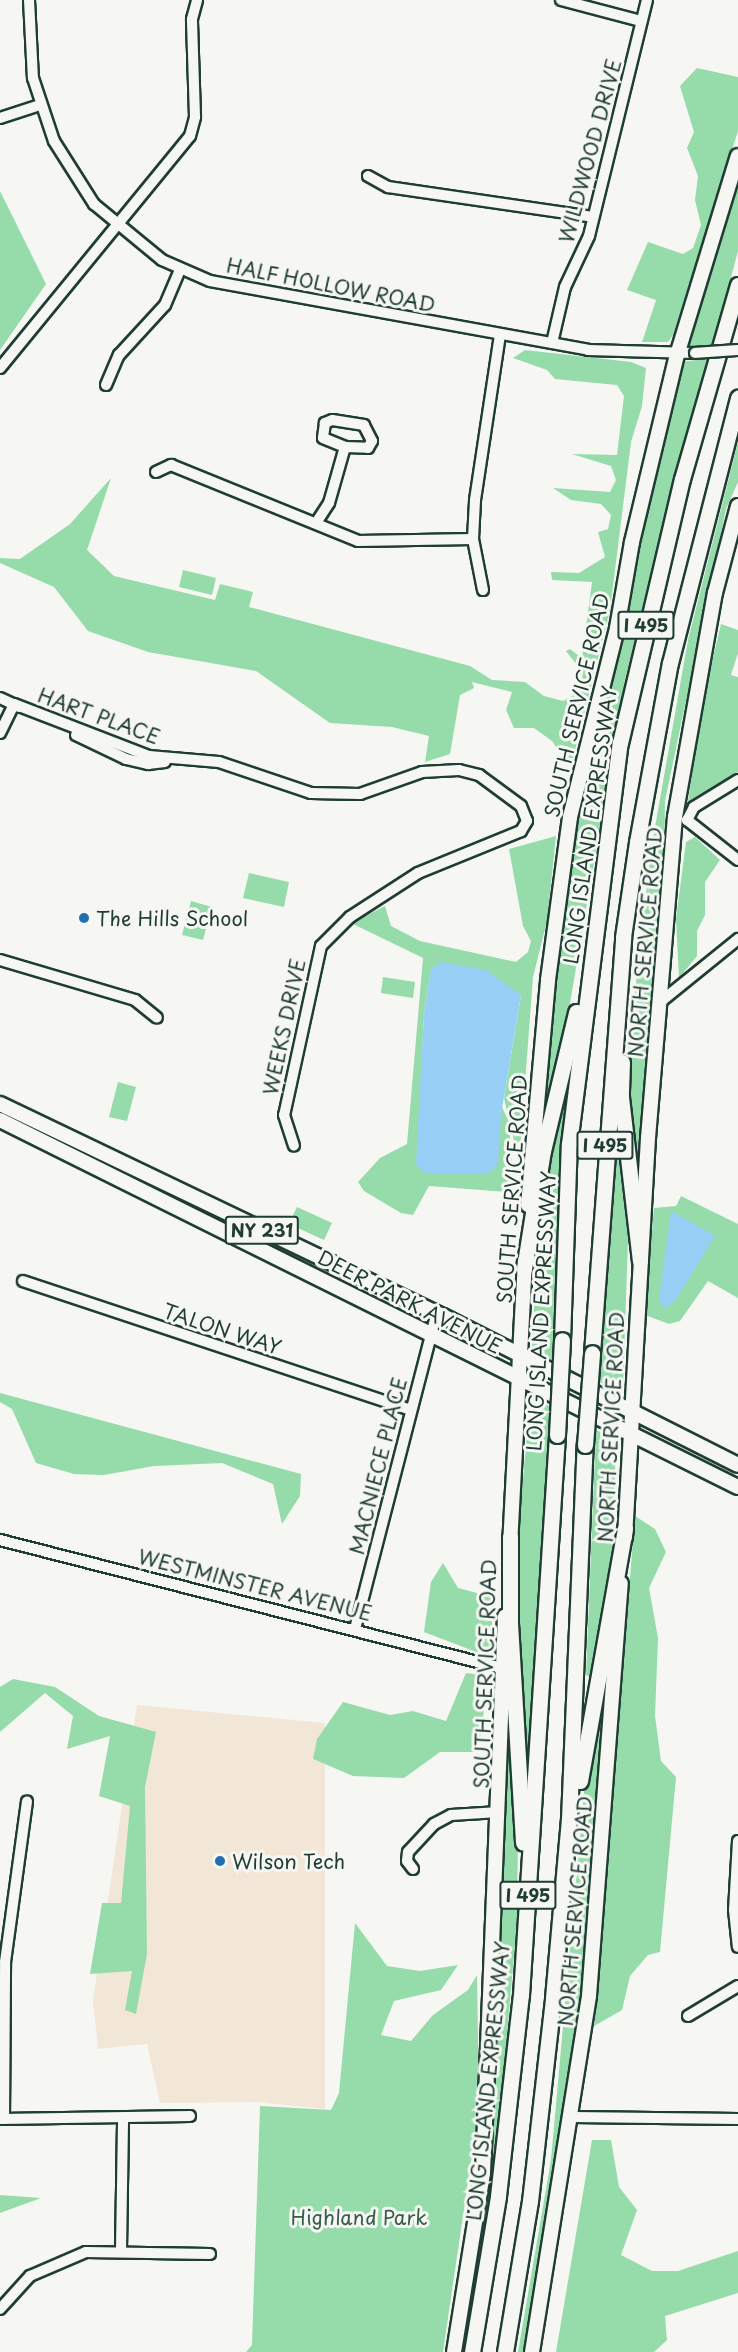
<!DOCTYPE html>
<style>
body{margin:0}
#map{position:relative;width:738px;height:2352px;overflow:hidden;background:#f6f6f2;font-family:"Playpen Sans",sans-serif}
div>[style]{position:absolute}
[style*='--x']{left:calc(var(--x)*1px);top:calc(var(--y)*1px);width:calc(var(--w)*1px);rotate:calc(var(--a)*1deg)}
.built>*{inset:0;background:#f2e7d7}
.green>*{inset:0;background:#95dcaa}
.water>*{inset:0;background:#98cff7}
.roads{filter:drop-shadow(2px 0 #1f3d34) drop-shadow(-2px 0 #1f3d34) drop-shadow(0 2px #1f3d34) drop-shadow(0 -2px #1f3d34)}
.minor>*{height:10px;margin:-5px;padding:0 5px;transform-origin:5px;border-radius:5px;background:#f6f6f2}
.major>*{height:14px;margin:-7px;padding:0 7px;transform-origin:7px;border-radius:7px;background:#f6f6f2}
.highway>*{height:15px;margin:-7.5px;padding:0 7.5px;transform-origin:7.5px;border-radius:7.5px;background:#f6f6f2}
.bridges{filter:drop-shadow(2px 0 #1f3d34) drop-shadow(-2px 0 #1f3d34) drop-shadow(0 2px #1f3d34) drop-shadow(0 -2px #1f3d34)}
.minor-bridge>*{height:10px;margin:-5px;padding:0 5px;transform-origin:5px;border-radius:5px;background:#f6f6f2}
.highway-bridge>*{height:15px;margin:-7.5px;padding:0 7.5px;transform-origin:7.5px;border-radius:7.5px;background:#f6f6f2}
.dots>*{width:16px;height:16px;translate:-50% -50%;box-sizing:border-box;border:3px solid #f6f6f2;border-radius:50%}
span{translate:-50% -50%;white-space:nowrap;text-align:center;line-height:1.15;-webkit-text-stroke:6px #f6f6f2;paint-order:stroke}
.shield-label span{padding:2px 4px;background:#f6f6f2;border:2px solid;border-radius:4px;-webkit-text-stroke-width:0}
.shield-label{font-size:18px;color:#1f3d34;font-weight:700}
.street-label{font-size:20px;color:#1f3d34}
.poi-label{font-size:20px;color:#1f3d34}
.left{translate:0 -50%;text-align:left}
.park-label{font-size:20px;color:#375d4c}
</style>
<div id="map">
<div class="built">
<i style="clip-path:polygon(137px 1705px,325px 1723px,325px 2109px,257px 2102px,160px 2103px,147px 2044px,98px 2049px,93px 2000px)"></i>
</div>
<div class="green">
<i style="clip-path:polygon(697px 68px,738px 77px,738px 131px,673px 335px,668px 342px,642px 342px,656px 300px,627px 290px,648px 242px,683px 254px,693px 248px,701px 225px,695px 200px,698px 176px,687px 148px,694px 132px,680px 86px)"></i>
<i style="clip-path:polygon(738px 180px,738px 251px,713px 345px,692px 348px,687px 340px)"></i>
<i style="clip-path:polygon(0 191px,46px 284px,0 350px)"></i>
<i style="clip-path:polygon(525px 350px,631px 362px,646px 368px,642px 406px,631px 442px,610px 610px,573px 758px,565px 759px,552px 741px,534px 728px,514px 728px,506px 710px,512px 692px,472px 682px,474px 688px,460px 695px,450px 754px,425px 762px,429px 736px,392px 727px,330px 723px,256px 671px,148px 652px,88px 631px,54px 587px,0 563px,0 558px,20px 559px,70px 524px,111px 478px,87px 550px,114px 576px,215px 600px,220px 584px,253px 592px,249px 607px,470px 666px,492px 680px,525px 682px,544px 696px,563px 701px,580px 692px,583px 673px,566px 651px,570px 649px,582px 658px,592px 582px,552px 580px,551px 572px,579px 573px,605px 557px,598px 532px,608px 529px,611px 515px,601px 504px,571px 500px,553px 488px,610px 492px,616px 480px,611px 466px,572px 454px,617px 455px,624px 396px,617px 385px,555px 379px,547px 370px,513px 358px)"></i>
<i style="clip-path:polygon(710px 358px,674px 476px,625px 680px,569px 1009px,537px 1155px,569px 865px,628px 602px,652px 465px,682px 362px)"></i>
<i style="clip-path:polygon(738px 442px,738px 482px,726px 509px,665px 801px,664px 874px,634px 1188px,625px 1079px,651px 850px,688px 640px)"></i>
<i style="clip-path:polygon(183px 570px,216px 578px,212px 595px,179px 587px)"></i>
<i style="clip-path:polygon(721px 624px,738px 630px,738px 653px,731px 675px,738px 677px,738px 772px,688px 802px,702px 705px)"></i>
<i style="clip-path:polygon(556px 836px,547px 921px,533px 977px,519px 1163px,504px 1098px,521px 995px,431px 970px,424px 1014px,417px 1164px,501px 1115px,502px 1107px,509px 1122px,513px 1182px,507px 1192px,429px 1186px,413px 1215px,401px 1213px,364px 1191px,358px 1182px,380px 1158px,407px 1144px,423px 958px,351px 923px,385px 906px,391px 926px,420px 941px,516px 962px,528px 952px,531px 941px,523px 926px,509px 849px)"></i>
<i style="clip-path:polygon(695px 837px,720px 860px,705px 882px,705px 915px,697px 931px,697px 956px,679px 978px,676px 919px,686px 842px)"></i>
<i style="clip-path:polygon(249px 873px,289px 882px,284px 907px,243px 898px)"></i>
<i style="clip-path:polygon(191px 901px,212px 907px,203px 940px,182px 935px)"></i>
<i style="clip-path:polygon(383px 977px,415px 982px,413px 998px,381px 993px)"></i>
<i style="clip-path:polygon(118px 1082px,136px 1087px,127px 1121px,109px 1117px)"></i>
<i style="clip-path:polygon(561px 1094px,565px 1102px,553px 1361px,532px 1346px,539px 1223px)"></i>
<i style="clip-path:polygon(618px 1134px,628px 1240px,623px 1388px,619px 1391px,599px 1382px)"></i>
<i style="clip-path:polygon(681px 1196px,738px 1224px,738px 1298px,708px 1281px,680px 1321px,669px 1324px,645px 1315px,654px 1208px,676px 1206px)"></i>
<i style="clip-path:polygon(297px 1207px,332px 1223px,324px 1240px,289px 1224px)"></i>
<i style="clip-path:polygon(0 1393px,301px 1474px,300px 1496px,282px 1524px,273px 1484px,222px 1463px,154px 1466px,104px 1475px,74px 1474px,36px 1463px,12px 1409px,0 1402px)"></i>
<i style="clip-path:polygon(531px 1396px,551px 1407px,529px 1748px,525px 1751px,517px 1540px)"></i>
<i style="clip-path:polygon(596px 1430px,612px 1437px,616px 1446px,611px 1572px,590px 1677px,586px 1675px)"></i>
<i style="clip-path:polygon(635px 1516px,655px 1529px,666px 1552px,649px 1588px,658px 1638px,655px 1716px,661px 1761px,676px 1777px,660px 1952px,648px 1955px,630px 1976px,622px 2010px,594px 2026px)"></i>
<i style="clip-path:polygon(443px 1563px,458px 1588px,492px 1597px,492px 1658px,424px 1632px,431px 1582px)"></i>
<i style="clip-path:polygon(606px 1667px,591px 1929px,544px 2252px,525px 2352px,518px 2352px,551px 2160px,585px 1781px)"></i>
<i style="clip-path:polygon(466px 1673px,489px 1676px,478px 1752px,440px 1752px,404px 1778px,353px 1776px,313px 1759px,317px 1739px,343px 1702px,390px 1715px,413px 1711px,446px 1721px)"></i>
<i style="clip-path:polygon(13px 1679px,55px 1687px,99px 1716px,156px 1732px,145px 1787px,147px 1954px,136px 2014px,125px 2010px,132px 1971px,90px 1974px,102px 1903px,121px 1903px,130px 1806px,99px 1796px,110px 1736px,67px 1749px,73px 1716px,45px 1693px,0 1732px,0 1687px)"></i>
<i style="clip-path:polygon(507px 1707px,511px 1707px,518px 1832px,517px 1921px,494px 2183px,467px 2352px,459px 2352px,491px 2116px,500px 1971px)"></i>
<i style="clip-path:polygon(355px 1923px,387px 1966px,420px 1971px,458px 1965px,441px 1990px,394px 2001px,381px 2035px,411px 2041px,433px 2015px,468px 1990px,477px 1975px,479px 2107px,443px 2352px,246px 2352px,252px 2345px,260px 2106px,331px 2110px,339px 2093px)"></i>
<i style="clip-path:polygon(592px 2140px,611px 2140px,619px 2187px,637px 2210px,621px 2255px,652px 2271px,678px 2271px,738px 2251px,738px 2293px,665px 2316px,667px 2340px,654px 2352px,556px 2352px)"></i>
<i style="clip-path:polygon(0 2195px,41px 2198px,0 2213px)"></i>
</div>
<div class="water">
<i style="clip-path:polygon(441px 962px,486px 970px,521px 995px,501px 1115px,498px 1165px,487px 1174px,426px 1174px,416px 1164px,424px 1014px,431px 969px)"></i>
<i style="clip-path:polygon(671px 1211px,715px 1236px,677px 1298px,665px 1309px,659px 1299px)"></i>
</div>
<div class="roads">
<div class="minor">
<i style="--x:29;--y:0;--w:78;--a:87.1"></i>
<i style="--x:33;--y:78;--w:66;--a:71.6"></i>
<i style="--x:54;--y:141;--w:75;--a:57.6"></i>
<i style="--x:94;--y:204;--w:88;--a:39.5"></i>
<i style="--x:162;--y:260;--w:52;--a:23.6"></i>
<i style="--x:210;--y:281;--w:384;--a:10.3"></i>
<i style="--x:588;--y:350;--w:107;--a:1.6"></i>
<i style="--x:561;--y:0;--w:83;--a:14.7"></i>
<i style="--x:0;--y:118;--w:42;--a:-18"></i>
<i style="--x:368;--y:176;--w:23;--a:29"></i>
<i style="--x:388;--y:187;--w:207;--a:8.3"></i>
<i style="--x:552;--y:343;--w:57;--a:-76.9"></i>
<i style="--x:565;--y:287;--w:56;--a:-64.8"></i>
<i style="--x:589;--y:236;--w:243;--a:-76.2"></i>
<i style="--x:0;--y:368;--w:300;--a:-50.7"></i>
<i style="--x:190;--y:136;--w:20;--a:-75"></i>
<i style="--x:195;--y:117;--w:98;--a:-91.8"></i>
<i style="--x:192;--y:19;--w:20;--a:-75"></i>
<i style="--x:106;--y:385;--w:33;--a:-67"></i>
<i style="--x:119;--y:355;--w:68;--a:-47.4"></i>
<i style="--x:165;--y:305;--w:39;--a:-67"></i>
<i style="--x:156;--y:472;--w:17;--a:-25"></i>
<i style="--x:171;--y:465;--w:202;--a:22.1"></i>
<i style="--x:358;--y:541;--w:115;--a:-1"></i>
<i style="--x:316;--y:523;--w:24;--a:-57"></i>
<i style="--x:329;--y:503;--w:58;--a:-74.1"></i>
<i style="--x:345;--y:447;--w:23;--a:2"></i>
<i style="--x:368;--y:448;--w:8;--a:-60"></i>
<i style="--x:372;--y:441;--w:18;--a:-117"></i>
<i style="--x:364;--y:425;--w:32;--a:-171"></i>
<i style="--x:332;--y:420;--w:8;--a:157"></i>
<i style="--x:325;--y:423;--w:15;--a:98"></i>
<i style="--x:323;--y:438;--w:24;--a:22"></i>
<i style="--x:483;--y:590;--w:52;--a:-101.1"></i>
<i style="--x:473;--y:539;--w:39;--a:-87"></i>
<i style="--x:475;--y:500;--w:168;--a:-81.4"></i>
<i style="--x:0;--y:698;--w:21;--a:25"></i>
<i style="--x:14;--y:704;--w:145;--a:21.1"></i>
<i style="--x:149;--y:756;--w:70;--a:4.9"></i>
<i style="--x:219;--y:762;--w:97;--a:18.6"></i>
<i style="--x:311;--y:793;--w:49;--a:1.2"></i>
<i style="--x:360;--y:794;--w:66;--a:-19.5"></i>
<i style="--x:422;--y:772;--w:37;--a:-3"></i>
<i style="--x:459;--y:770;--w:21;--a:14"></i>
<i style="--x:479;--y:775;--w:52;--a:36.4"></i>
<i style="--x:521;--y:806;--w:16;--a:68"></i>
<i style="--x:527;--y:821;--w:12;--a:121"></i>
<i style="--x:521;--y:831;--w:111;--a:157.8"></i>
<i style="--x:418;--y:873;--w:81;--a:147.1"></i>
<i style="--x:350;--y:917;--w:41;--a:135"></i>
<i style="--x:321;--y:946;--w:173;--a:102.3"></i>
<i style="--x:284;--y:1115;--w:32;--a:72"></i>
<i style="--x:0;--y:733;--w:32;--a:-64"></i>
<i style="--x:76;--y:735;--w:55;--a:25.6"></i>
<i style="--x:126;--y:759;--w:23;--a:13"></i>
<i style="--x:148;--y:764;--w:17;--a:-7"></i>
<i style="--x:738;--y:780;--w:52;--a:148.5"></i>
<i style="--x:694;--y:807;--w:15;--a:118"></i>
<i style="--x:687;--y:820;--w:65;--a:38.1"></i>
<i style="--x:0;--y:960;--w:141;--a:16.5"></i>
<i style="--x:135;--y:1000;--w:28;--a:39"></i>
<i style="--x:659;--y:1003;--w:102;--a:-39"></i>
<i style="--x:23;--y:1281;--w:408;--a:18.4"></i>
<i style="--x:0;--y:1540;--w:517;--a:14.33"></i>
<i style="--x:355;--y:1629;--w:326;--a:-75.5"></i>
<i style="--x:738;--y:1841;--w:69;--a:93.3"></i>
<i style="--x:734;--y:1910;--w:37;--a:84"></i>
<i style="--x:413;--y:1869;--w:10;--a:-127"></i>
<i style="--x:407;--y:1861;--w:9;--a:-84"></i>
<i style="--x:408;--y:1852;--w:38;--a:-47"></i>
<i style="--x:434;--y:1824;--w:19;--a:-28"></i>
<i style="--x:451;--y:1815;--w:48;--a:-3.6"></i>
<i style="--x:688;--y:2016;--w:58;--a:-31"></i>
<i style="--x:573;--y:2117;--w:165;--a:0.7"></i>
<i style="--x:0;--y:2119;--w:190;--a:-0.9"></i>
<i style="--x:4;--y:2119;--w:157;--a:-89.6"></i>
<i style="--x:5;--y:1962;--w:162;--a:-82.2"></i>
<i style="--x:121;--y:2250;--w:130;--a:-89.1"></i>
<i style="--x:0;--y:2309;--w:45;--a:-47.7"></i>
<i style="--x:30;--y:2276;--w:61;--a:-23.2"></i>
<i style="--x:86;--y:2252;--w:124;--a:0.9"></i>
</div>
<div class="major">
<i style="--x:0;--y:1104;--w:491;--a:25.6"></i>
<i style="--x:443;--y:1316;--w:330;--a:26.8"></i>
<i style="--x:0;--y:1120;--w:824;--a:26.44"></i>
<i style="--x:528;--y:1205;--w:226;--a:-84.9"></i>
<i style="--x:548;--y:980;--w:164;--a:-82.3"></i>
<i style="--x:570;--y:817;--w:195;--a:-76"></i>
<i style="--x:617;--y:628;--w:87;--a:-80.1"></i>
<i style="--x:632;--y:542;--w:192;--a:-76.5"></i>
<i style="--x:677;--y:355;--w:208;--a:-73"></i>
<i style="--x:625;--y:1537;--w:400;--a:-86.7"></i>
<i style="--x:648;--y:1138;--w:322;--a:-85.2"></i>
<i style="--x:675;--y:817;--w:228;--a:-79.9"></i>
<i style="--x:715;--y:593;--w:90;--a:-75.2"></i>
<i style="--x:510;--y:1546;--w:286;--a:-87"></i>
<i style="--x:454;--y:2352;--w:181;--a:-80.8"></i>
<i style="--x:483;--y:2173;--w:557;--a:-87.74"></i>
<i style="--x:532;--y:2352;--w:361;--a:-80.9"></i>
<i style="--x:589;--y:1996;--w:414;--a:-85.6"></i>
</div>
<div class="highway">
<i style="--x:622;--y:1062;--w:35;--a:92"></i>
<i style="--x:621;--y:1097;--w:165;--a:83.4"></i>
<i style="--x:524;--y:1269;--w:120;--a:-80.9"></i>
<i style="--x:543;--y:1151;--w:143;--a:-76.6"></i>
<i style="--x:562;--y:1340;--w:196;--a:-88"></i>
<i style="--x:569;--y:1144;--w:404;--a:-82.8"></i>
<i style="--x:620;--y:743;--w:271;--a:-76.8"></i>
<i style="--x:682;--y:479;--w:202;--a:-73.9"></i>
<i style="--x:592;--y:1353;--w:417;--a:-85.7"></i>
<i style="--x:623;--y:937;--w:96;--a:-81.6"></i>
<i style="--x:637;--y:842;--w:182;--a:-79.6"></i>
<i style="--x:670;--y:663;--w:274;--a:-75.6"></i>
<i style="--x:510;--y:1537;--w:86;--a:90"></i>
<i style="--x:510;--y:1623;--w:220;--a:86.6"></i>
<i style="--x:580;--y:1781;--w:257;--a:-79.9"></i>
<i style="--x:472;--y:2352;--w:158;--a:-80.5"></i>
<i style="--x:498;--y:2196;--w:202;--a:-83.5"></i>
<i style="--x:521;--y:1995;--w:561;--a:-86.32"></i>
<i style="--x:505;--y:2352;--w:153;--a:-80.6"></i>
<i style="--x:530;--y:2201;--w:204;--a:-83.5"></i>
<i style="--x:553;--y:1998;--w:180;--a:-84.9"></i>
<i style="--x:569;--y:1819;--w:374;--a:-87.6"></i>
</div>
</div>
<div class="bridges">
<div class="minor-bridge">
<i style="--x:695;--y:353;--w:43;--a:-4"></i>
</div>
<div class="highway-bridge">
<i style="--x:557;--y:1435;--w:95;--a:-87"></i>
<i style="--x:585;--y:1445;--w:92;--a:-85.6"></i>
</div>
</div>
<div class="dots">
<i style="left:84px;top:918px;background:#1f6fb2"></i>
<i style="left:220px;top:1861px;background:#1f6fb2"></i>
</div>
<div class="shield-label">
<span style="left:646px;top:625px">I 495</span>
<span style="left:605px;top:1145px">I 495</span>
<span style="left:262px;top:1230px">NY 231</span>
<span style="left:528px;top:1895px">I 495</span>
</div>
<div class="street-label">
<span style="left:590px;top:151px;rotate:-75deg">WILDWOOD DRIVE</span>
<span style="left:331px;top:285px;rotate:11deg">HALF HOLLOW ROAD</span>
<span style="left:577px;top:705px;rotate:-77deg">SOUTH SERVICE ROAD</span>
<span style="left:99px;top:716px;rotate:20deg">HART PLACE</span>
<span style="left:590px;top:825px;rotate:-82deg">LONG ISLAND EXPRESSWAY</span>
<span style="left:645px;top:942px;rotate:-85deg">NORTH SERVICE ROAD</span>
<span style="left:284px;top:1027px;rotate:-78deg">WEEKS DRIVE</span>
<span style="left:512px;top:1189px;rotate:-86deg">SOUTH SERVICE ROAD</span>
<span style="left:410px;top:1302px;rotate:27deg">DEER PARK AVENUE</span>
<span style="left:541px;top:1311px;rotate:-87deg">LONG ISLAND EXPRESSWAY</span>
<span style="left:222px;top:1329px;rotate:18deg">TALON WAY</span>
<span style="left:611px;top:1427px;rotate:-87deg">NORTH SERVICE ROAD</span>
<span style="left:378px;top:1466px;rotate:-76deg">MACNIECE PLACE</span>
<span style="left:255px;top:1585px;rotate:14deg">WESTMINSTER AVENUE</span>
<span style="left:485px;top:1674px;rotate:-88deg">SOUTH SERVICE ROAD</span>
<span style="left:575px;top:1911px;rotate:-85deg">NORTH SERVICE ROAD</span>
<span style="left:488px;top:2081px;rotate:-84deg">LONG ISLAND EXPRESSWAY</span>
</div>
<div class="poi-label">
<span class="left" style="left:96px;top:918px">The Hills School</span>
<span class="left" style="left:232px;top:1861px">Wilson Tech</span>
</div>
<div class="park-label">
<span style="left:359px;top:2217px">Highland Park</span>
</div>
</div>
